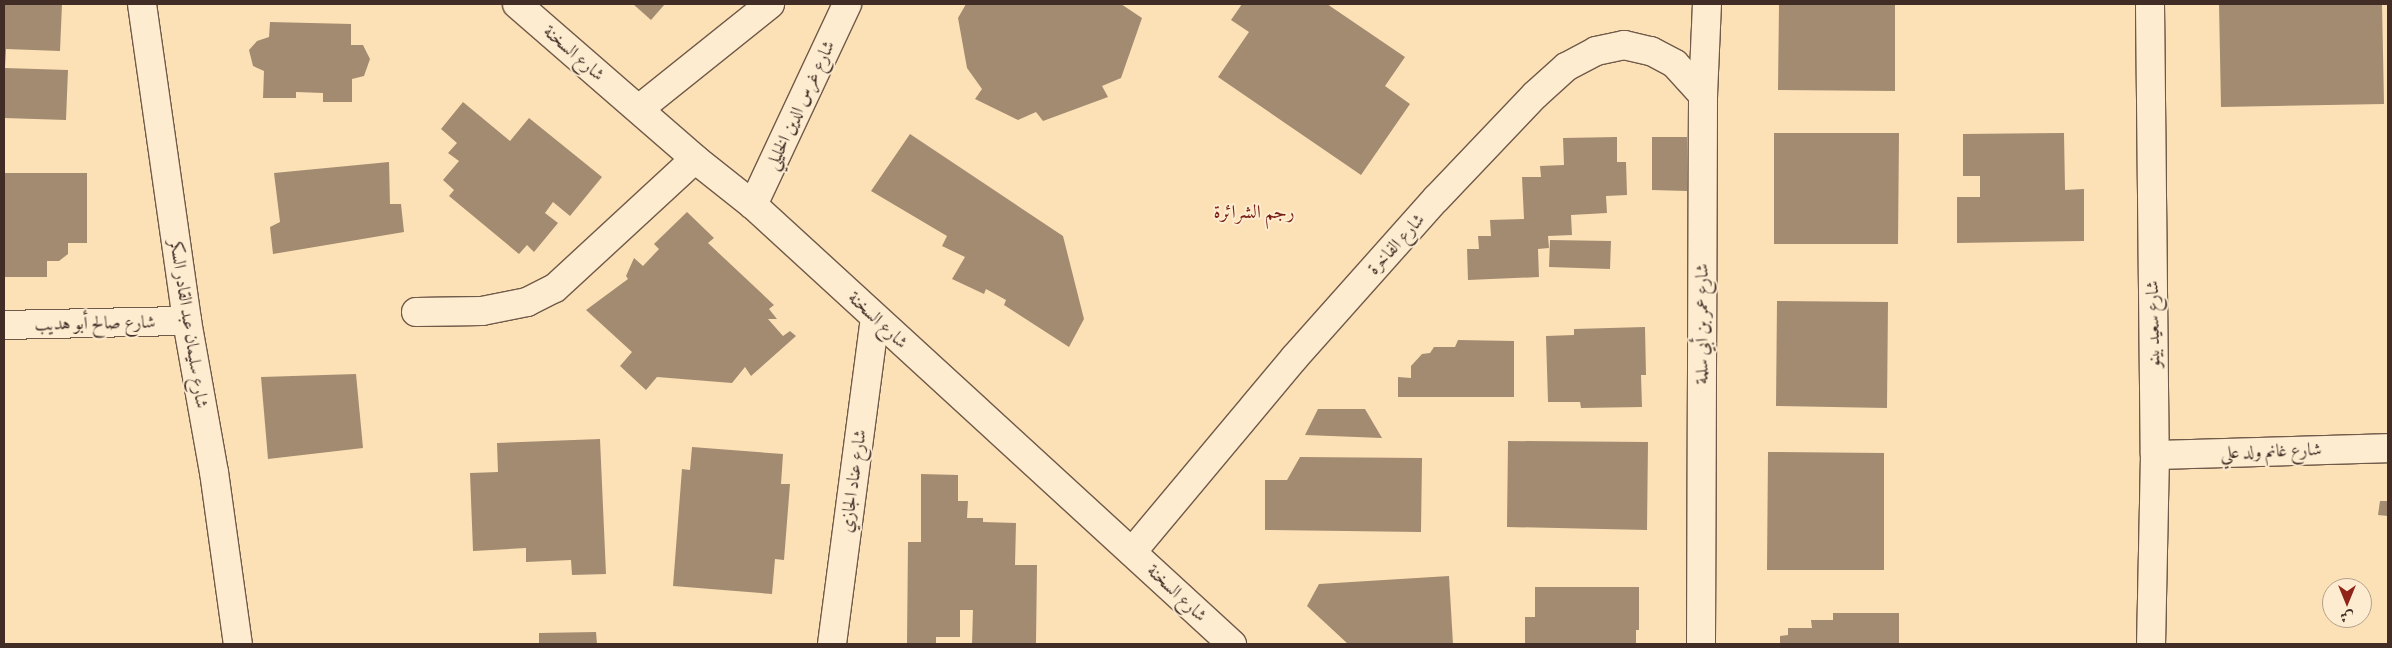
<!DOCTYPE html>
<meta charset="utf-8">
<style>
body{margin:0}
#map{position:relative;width:2392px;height:648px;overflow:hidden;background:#fde1b6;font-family:"EB Garamond",Amiri,serif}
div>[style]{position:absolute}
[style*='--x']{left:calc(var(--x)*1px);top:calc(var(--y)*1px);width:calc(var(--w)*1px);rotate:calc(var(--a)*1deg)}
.building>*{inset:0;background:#a38b71}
.roads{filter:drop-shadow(1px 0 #705a4a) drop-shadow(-1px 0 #705a4a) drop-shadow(0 1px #705a4a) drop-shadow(0 -1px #705a4a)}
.minor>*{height:28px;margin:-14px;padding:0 14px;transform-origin:14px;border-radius:14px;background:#feecd0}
span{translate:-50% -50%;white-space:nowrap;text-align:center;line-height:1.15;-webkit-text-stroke:4px #feecd0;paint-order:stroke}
.street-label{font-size:18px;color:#412d26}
.neighbourhood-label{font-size:19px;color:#7a1f14}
.frame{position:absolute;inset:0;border:5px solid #412d26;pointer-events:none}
.north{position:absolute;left:2322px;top:578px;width:50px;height:50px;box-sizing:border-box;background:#feecd0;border:1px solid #b2a08c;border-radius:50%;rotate:180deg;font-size:14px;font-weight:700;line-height:20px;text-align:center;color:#412d26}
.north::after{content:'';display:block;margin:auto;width:18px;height:22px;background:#8f2418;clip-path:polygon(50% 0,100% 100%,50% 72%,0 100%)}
</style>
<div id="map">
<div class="building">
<i style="clip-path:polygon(4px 4px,62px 4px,60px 51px,6px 49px,5px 68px,68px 70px,66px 120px,4px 118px)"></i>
<i style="clip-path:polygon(633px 4px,665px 4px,651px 20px)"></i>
<i style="clip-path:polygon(966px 4px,1121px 4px,1142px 18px,1121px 78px,1102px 86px,1108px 97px,1043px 121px,1036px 112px,1018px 120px,975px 99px,982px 89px,967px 68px,958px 18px)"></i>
<i style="clip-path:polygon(1242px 4px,1327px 4px,1405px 57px,1385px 86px,1410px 104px,1361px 175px,1218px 77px,1249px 32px,1231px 20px)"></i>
<i style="clip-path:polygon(1779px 4px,1895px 4px,1895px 91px,1778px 90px)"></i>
<i style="clip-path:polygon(2219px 4px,2382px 4px,2384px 104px,2221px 107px)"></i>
<i style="clip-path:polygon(270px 22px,351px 24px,351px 45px,363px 45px,370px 59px,364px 76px,352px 79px,352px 102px,323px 102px,323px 93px,296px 92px,296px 98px,263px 98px,264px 71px,253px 66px,249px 50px,257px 41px,269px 37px)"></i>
<i style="clip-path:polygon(463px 102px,510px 141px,529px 118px,602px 177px,570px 216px,553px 202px,545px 213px,558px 223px,534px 252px,527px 245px,519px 254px,449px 196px,454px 190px,443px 180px,459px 161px,448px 153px,457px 143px,441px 129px)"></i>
<i style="clip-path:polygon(1774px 133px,1899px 133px,1898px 244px,1774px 244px)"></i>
<i style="clip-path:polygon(2064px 133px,2065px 190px,2084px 189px,2084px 241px,1957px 243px,1957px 197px,1980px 197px,1980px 176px,1963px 176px,1963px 134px)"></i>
<i style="clip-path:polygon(910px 134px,1063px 236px,1084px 319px,1069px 347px,1004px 305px,1006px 300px,986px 289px,984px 294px,952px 279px,965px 257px,942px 246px,947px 236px,871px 191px)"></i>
<i style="clip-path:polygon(1617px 137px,1617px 162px,1626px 162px,1627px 195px,1606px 196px,1607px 213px,1571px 215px,1572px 235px,1548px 236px,1549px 248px,1538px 249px,1539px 277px,1468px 280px,1467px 249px,1479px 249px,1478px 236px,1491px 236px,1490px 220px,1524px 219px,1522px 177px,1541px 177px,1540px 166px,1564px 165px,1563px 138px)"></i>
<i style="clip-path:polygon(1652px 137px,1687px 137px,1687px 191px,1652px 190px)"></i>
<i style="clip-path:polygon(389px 162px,390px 204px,401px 204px,404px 232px,273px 254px,270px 227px,280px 222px,274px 173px)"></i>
<i style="clip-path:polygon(4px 173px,87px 173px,87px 243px,68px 243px,68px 254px,59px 261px,47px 261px,47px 277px,4px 277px)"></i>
<i style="clip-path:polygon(687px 212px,714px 238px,708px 243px,774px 305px,769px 309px,777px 319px,768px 319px,783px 336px,790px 331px,796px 336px,751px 376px,745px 367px,732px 383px,657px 377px,646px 390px,620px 366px,632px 352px,586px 310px,628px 279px,626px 276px,634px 258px,643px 266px,659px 249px,654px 244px)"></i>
<i style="clip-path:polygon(1550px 240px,1611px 241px,1610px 269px,1549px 267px)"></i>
<i style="clip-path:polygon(1777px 301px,1888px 302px,1887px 408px,1776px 406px)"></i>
<i style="clip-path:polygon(1645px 327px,1646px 375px,1641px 375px,1642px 407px,1581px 408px,1580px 402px,1548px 402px,1546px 336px,1574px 335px,1574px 329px)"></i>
<i style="clip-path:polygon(1458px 340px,1514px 341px,1514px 397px,1398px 397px,1398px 377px,1411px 378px,1411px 366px,1422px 354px,1430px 353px,1434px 347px,1455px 347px)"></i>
<i style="clip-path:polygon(356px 374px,363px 448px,268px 459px,261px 377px)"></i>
<i style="clip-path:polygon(1318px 409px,1365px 409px,1382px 438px,1305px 435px)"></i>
<i style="clip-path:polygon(600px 439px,606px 574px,572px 575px,571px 560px,526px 562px,526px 548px,473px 551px,470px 473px,498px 472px,497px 443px)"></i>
<i style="clip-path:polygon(1508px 441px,1648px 442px,1647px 530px,1507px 527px)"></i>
<i style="clip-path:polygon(692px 447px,783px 454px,781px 484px,790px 484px,784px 560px,775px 559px,772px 594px,673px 586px,682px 469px,690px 470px)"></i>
<i style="clip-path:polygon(1768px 452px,1884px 453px,1884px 570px,1767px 570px)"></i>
<i style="clip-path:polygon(1300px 457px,1422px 458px,1421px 532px,1265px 530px,1265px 480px,1287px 480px)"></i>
<i style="clip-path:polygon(921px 474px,958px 475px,958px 501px,968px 501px,967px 518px,983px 518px,983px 522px,1016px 523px,1015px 565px,1037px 565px,1036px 644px,972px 644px,973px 610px,960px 610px,960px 637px,936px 637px,936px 644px,907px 644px,908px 542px,921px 542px)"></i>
<i style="clip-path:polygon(2380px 501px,2388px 501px,2388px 516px,2378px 515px)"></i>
<i style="clip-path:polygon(1449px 576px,1453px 644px,1348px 644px,1307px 606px,1319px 584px)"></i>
<i style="clip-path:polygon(1535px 587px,1639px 587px,1639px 630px,1636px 630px,1636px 644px,1525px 644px,1525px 617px,1535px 617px)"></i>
<i style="clip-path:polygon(1833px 613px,1899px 613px,1899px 644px,1780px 644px,1780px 636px,1788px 635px,1788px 628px,1812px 628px,1811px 620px,1833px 620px)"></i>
<i style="clip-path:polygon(596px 632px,597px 644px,539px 644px,539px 633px)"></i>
</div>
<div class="roads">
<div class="minor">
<i style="--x:142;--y:4;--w:320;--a:81.9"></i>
<i style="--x:187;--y:321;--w:153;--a:79.9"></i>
<i style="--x:214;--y:472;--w:174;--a:82.1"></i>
<i style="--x:517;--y:4;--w:236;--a:41"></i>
<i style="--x:695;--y:159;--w:74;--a:38.4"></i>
<i style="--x:753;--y:205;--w:650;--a:42.51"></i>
<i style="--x:2150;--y:4;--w:451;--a:89.4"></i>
<i style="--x:2155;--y:455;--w:189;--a:91.2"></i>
<i style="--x:639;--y:109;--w:168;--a:-38.7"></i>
<i style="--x:753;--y:205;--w:222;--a:-64.9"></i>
<i style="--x:416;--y:312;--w:66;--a:-0.9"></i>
<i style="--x:482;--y:311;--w:46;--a:-11.3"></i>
<i style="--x:527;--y:302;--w:31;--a:-27"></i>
<i style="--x:555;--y:288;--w:190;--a:-42.7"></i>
<i style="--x:4;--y:325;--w:183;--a:-1.3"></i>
<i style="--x:2155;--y:455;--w:233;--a:-1.7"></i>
<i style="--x:1132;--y:552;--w:254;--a:-50.1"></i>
<i style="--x:1295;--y:357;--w:212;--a:-48.3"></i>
<i style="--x:1436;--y:199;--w:144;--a:-46.4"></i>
<i style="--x:1535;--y:95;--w:42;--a:-42.1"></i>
<i style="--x:1566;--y:67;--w:34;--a:-28"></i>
<i style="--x:1596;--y:51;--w:29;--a:-12"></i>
<i style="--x:1624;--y:45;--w:28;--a:13"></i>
<i style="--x:1651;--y:51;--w:27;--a:28"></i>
<i style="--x:1675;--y:64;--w:42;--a:47.9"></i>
<i style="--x:832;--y:644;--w:329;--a:-82.5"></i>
<i style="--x:1701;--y:644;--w:549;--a:-89.79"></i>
<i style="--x:1703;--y:95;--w:91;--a:-87.5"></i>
</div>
</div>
<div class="street-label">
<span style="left:574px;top:53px;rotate:41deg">شارع السخنة</span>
<span style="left:800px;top:105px;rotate:-65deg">شارع غرس الدين الخليلي</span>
<span style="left:1396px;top:244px;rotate:-48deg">شارع الفاخرة</span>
<span style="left:878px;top:320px;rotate:43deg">شارع السخنة</span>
<span style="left:95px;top:323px;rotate:-1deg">شارع صالح أبو هديب</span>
<span style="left:189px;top:324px;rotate:81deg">شارع سليمان عبد القادر السكر</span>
<span style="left:1702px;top:324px;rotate:-90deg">شارع عمر بن أبي سلمة</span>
<span style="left:2153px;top:324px;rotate:-91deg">شارع سعيد بينو</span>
<span style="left:2271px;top:451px;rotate:-2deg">شارع غانم ولد علي</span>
<span style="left:853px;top:481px;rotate:-82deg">شارع عناد الجازي</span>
<span style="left:1177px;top:593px;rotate:43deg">شارع السخنة</span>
</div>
<div class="neighbourhood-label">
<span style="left:1254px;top:212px">رجم الشرائرة</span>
</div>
<div class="frame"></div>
<div class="north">ش</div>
</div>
